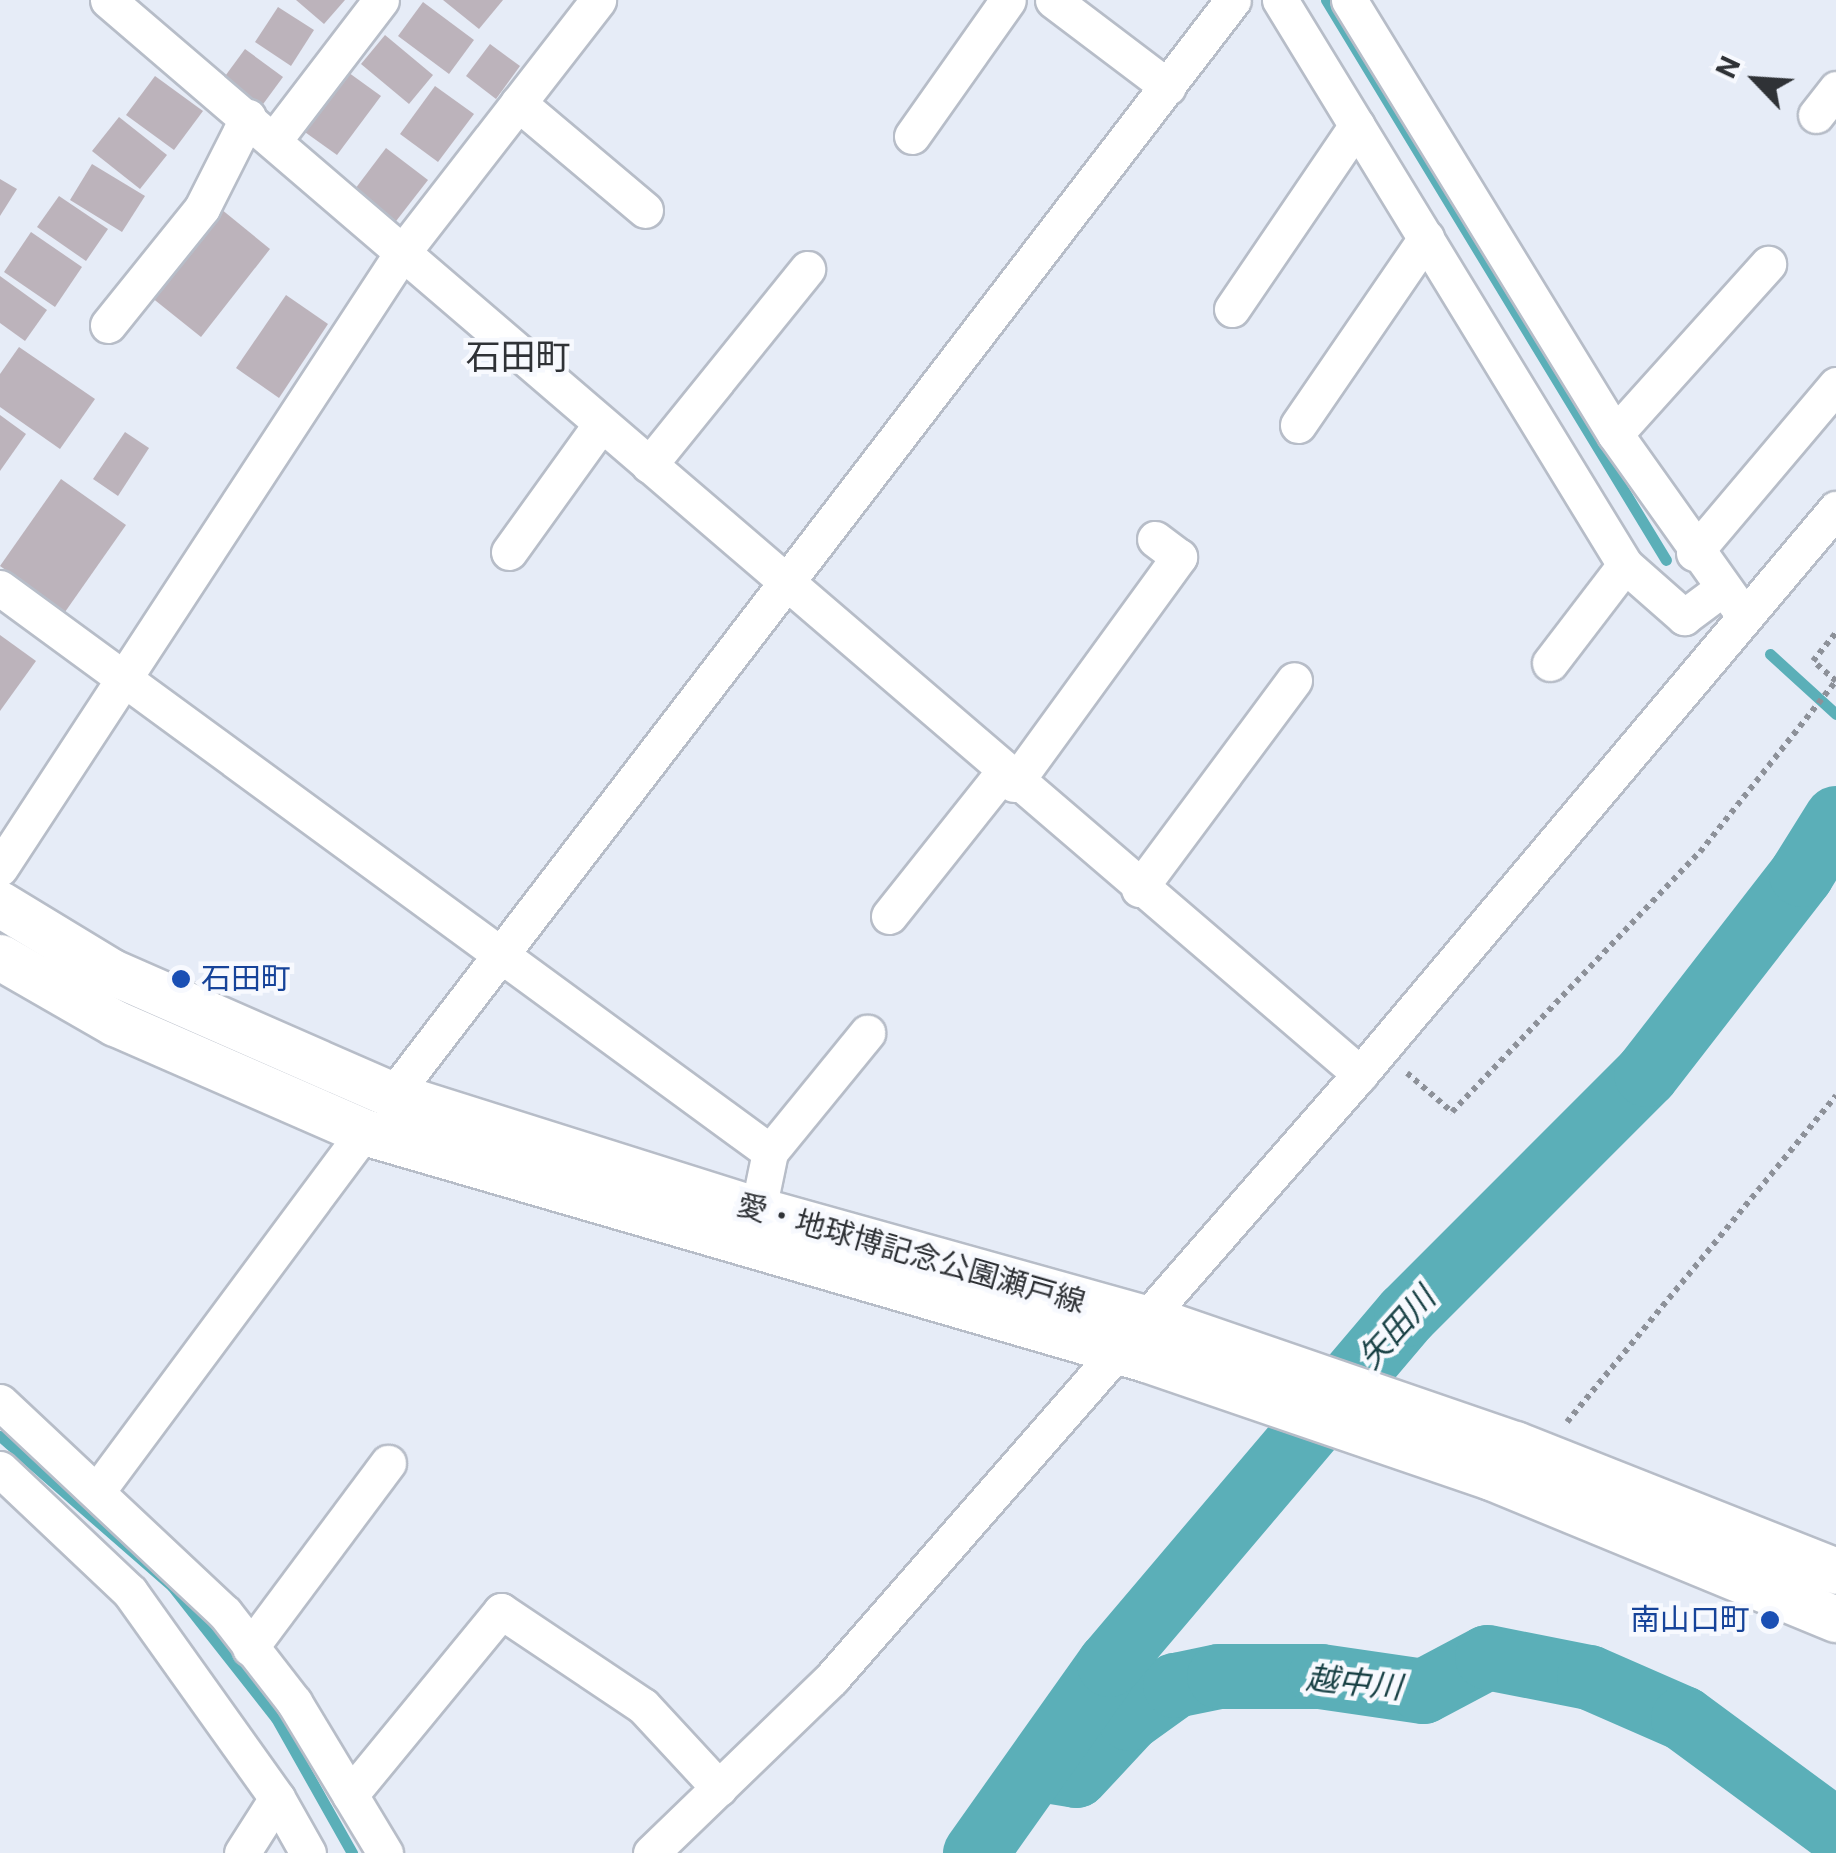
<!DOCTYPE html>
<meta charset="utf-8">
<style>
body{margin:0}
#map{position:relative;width:1836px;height:1853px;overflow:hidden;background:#e6ecf7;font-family:Roboto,"Noto Sans JP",sans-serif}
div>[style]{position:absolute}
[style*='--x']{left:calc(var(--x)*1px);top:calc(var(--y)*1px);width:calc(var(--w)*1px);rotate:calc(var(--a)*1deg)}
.stream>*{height:11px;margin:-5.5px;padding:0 5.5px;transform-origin:5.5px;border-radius:5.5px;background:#5bafb8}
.river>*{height:65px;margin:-32.5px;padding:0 32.5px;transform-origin:32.5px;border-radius:32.5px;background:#5bafb8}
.building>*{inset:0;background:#bcb3bb}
.path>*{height:6px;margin-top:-3px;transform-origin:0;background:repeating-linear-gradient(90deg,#8d9199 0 5px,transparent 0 10px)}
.roads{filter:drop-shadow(2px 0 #b7bdc8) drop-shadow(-2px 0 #b7bdc8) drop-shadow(0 2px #b7bdc8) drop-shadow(0 -2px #b7bdc8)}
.minor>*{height:35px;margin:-17.5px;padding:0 17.5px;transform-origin:17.5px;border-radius:17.5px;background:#fff}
.major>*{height:45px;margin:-22.5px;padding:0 22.5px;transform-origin:22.5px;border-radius:22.5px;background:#fff}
.dots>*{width:28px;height:28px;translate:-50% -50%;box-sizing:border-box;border:5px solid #f7f9fe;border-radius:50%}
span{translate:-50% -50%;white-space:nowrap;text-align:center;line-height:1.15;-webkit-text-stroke:9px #f7f9fe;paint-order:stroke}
.transit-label{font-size:30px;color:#164399}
.left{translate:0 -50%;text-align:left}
.right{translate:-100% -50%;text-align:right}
.street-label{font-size:30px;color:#2f3236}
.water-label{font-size:32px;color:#194145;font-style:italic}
.quarter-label{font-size:35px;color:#2f3236}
.north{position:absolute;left:1706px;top:30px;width:100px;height:100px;-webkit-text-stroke:8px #f7f9fe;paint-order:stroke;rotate:295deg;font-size:28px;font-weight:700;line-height:40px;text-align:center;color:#2f3236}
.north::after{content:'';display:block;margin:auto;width:35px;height:45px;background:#2f3236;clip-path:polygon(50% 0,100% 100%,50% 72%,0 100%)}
</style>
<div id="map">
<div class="stream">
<i style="--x:1326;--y:0;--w:655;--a:58.74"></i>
<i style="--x:1770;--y:654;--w:89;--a:42.3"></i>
<i style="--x:0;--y:1436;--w:228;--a:41.1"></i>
<i style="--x:172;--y:1586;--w:168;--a:51.8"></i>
<i style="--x:276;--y:1718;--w:155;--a:60.6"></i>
</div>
<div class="river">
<i style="--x:1045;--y:1770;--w:31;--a:9"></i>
<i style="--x:1076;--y:1775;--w:78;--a:-47.1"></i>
<i style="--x:1129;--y:1718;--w:57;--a:-35.7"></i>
<i style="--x:1175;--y:1685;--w:45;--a:-11.6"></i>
<i style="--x:1219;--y:1676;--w:101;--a:0"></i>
<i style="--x:1320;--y:1676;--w:104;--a:8.3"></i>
<i style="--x:1423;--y:1691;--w:72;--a:-28"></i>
<i style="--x:1487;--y:1657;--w:104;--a:11.1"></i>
<i style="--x:1589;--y:1677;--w:103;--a:23.6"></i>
<i style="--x:1683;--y:1718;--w:190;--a:36.4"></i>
<i style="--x:975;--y:1853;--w:232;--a:-54.7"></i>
<i style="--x:1109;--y:1664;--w:459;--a:-49.7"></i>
<i style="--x:1406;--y:1314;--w:339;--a:-45"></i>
<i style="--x:1646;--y:1074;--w:253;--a:-52.2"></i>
<i style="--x:1801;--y:874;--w:66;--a:-58"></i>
</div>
<div class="building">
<i style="clip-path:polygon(296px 0,345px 0,324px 24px)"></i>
<i style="clip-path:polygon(443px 0,503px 0,479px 29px)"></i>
<i style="clip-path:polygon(423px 2px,474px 40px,449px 74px,398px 36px)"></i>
<i style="clip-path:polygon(278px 7px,314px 30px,291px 66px,255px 42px)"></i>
<i style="clip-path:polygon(385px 35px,433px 75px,409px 104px,361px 64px)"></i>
<i style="clip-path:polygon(490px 44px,520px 66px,496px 99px,466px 76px)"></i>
<i style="clip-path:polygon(245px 49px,283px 77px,258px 111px,220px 83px)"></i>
<i style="clip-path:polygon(345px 70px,381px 96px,337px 155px,302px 130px)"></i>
<i style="clip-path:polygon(155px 76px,203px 111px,174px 150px,126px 115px)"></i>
<i style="clip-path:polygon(435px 86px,474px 114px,438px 162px,400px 134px)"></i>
<i style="clip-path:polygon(119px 117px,167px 155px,140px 189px,92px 151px)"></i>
<i style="clip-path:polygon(386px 148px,428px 180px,393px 225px,352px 193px)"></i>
<i style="clip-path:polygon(92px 164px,145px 196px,122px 232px,70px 200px)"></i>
<i style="clip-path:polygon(0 179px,17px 189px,0 216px)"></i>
<i style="clip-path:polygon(59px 196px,108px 229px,86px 261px,37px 227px)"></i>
<i style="clip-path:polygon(221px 209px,270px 249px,201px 337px,151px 297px)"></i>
<i style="clip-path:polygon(31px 232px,82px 267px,55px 307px,4px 272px)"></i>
<i style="clip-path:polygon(0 276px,47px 310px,25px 341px,0 323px)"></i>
<i style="clip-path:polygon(286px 295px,328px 324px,279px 398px,236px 368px)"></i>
<i style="clip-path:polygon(19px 347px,95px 399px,60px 449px,0 407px,0 374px)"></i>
<i style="clip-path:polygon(0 415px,26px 434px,0 471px)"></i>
<i style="clip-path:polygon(125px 432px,149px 448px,118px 496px,93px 479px)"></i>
<i style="clip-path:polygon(61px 479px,126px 525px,65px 612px,0 566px)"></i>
<i style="clip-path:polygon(0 635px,36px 661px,0 711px)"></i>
</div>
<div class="path">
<i style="--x:1407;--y:1073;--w:60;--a:40.9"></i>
<i style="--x:1452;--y:1112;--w:359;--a:-46.4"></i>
<i style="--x:1700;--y:852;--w:218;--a:-51.5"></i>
<i style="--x:1836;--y:681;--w:30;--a:-139"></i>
<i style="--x:1813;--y:661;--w:36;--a:-51"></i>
<i style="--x:1567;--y:1422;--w:423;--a:-50.5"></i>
</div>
<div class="roads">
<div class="minor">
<i style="--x:108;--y:0;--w:1650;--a:40.62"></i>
<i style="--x:1053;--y:0;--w:144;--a:37.1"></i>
<i style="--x:1280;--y:0;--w:662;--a:58.59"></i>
<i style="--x:1625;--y:565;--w:79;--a:41.4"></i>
<i style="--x:1684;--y:617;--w:49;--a:-36.6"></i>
<i style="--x:1349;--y:0;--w:509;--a:58.5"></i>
<i style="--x:1615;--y:434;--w:209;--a:54.6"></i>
<i style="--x:518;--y:103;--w:166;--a:40.1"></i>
<i style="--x:1816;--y:115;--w:33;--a:-52"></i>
<i style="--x:912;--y:136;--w:166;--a:-54.8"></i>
<i style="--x:274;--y:140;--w:176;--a:-52.6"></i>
<i style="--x:1232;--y:309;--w:222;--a:-55.8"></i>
<i style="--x:108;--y:325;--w:150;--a:-51.2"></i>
<i style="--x:202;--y:208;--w:102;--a:-63.2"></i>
<i style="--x:1298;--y:425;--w:227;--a:-55.6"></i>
<i style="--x:1615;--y:434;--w:229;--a:-48"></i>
<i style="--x:649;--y:465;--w:252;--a:-51.1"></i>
<i style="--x:509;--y:552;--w:158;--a:-54.3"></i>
<i style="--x:1694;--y:553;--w:220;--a:-49.8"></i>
<i style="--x:0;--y:588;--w:954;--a:36.22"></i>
<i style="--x:770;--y:1152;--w:59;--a:101.7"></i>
<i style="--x:1550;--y:663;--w:123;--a:-52.6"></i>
<i style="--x:1014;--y:784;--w:281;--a:-54"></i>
<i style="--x:1179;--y:557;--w:30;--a:-143"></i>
<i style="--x:0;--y:868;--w:735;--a:-56.83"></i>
<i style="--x:402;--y:253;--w:320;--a:-52.2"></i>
<i style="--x:1139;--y:889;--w:260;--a:-53.4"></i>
<i style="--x:889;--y:916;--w:181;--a:-51.5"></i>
<i style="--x:393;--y:1095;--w:1380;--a:-52.51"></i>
<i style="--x:770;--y:1152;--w:154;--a:-50.8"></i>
<i style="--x:0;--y:1402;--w:308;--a:43.2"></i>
<i style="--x:225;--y:1613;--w:113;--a:52.2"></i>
<i style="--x:294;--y:1702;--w:176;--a:58.9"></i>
<i style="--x:0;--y:1469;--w:179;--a:43.4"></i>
<i style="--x:130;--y:1592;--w:253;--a:54.5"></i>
<i style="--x:277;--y:1798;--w:63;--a:60.6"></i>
<i style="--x:98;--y:1490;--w:446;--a:-53.4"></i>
<i style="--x:250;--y:1648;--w:231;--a:-53.3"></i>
<i style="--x:350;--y:1795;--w:238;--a:-50.6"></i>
<i style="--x:501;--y:1611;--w:171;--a:33.8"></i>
<i style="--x:643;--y:1706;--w:112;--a:47.2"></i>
<i style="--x:242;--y:1853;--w:65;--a:-57.5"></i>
<i style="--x:651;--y:1853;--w:252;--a:-44"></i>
<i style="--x:832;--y:1678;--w:802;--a:-48.84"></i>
<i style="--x:1360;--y:1074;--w:739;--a:-49.89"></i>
</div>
<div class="major">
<i style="--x:0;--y:904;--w:129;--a:31.3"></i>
<i style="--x:110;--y:971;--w:309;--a:23.7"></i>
<i style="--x:393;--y:1095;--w:383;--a:17.5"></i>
<i style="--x:758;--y:1210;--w:427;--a:15.6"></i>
<i style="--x:1169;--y:1325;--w:366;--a:19"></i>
<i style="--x:1515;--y:1444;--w:345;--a:21.6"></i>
<i style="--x:0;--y:957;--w:133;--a:29.9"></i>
<i style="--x:115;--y:1023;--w:272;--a:23.6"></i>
<i style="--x:364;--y:1132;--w:814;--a:16.19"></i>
<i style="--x:1146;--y:1359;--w:365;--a:18.9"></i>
<i style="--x:1491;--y:1477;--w:373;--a:22.4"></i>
</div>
</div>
<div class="dots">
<i style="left:181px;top:979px;background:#1a4fb4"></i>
<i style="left:1770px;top:1620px;background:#1a4fb4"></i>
</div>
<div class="transit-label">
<span class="left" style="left:201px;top:979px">石田町</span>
<span class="right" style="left:1750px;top:1620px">南山口町</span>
</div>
<div class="street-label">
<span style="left:911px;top:1254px;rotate:16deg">愛・地球博記念公園瀬戸線</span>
</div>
<div class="water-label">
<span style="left:1397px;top:1328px;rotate:-48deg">矢田川</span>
<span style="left:1354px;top:1683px;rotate:6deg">越中川</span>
</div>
<div class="quarter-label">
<span style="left:518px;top:358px">石田町</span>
</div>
<div class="north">N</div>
</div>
